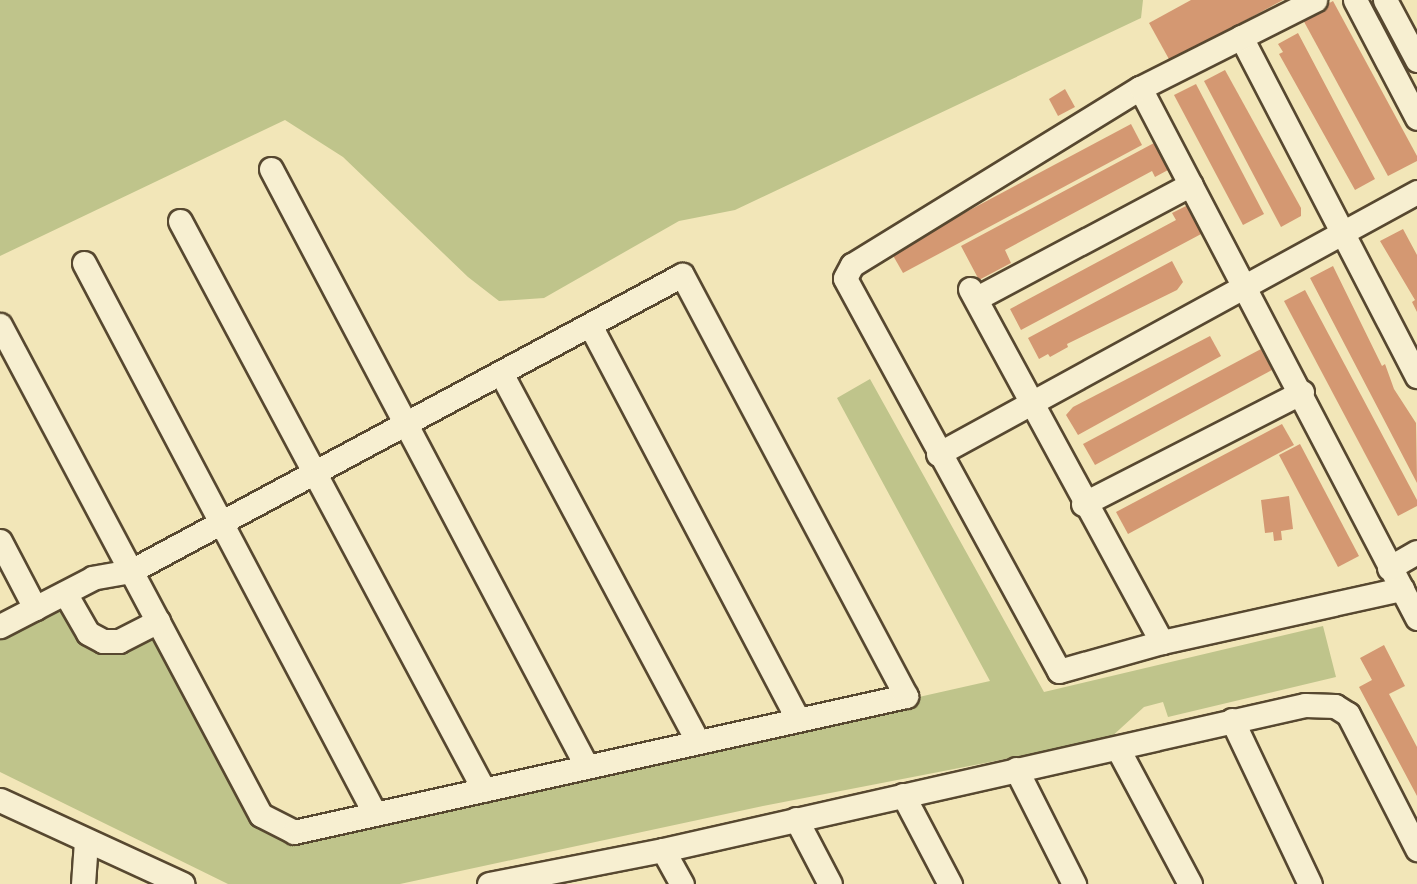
<!DOCTYPE html>
<style>
body{margin:0}
#map{position:relative;width:1417px;height:884px;overflow:hidden;background:#f2e6b8;font-family:"Sorts Mill Goudy",serif}
div>[style]{position:absolute}
[style*='--x']{left:calc(var(--x)*1px);top:calc(var(--y)*1px);width:calc(var(--w)*1px);rotate:calc(var(--a)*1deg)}
.green>*{inset:0;background:#bfc48b}
.building>*{inset:0;background:#d49872}
.roads{filter:drop-shadow(2px 0 #574830) drop-shadow(-2px 0 #574830) drop-shadow(0 2px #574830) drop-shadow(0 -2px #574830)}
.street>*{height:23px;margin:-11.5px;padding:0 11.5px;transform-origin:11.5px;border-radius:11.5px;background:#f7efd1}
span{translate:-50% -50%;white-space:nowrap;text-align:center;line-height:1.15;-webkit-text-stroke:7px #f7efd1;paint-order:stroke}
</style>
<div id="map">
<div class="green">
<i style="clip-path:polygon(0 0,1143px 0,1141px 18px,735px 210px,679px 221px,544px 298px,499px 301px,468px 277px,343px 157px,285px 120px,0 256px)"></i>
<i style="clip-path:polygon(870px 379px,1044px 692px,1323px 626px,1336px 677px,1168px 717px,1163px 702px,1144px 707px,1109px 739px,763px 806px,400px 884px,228px 884px,0 772px,0 631px,59px 601px,74px 631px,152px 630px,259px 828px,286px 839px,990px 681px,837px 398px)"></i>
</div>
<div class="building">
<i style="clip-path:polygon(1191px 0,1283px 0,1170px 61px,1149px 23px)"></i>
<i style="clip-path:polygon(1333px 1px,1417px 156px,1417px 161px,1388px 176px,1302px 18px)"></i>
<i style="clip-path:polygon(1298px 33px,1375px 179px,1355px 190px,1279px 54px,1283px 52px,1278px 44px)"></i>
<i style="clip-path:polygon(1225px 70px,1301px 208px,1301px 216px,1281px 227px,1204px 81px)"></i>
<i style="clip-path:polygon(1196px 84px,1264px 214px,1243px 225px,1174px 95px)"></i>
<i style="clip-path:polygon(1065px 89px,1075px 107px,1058px 116px,1049px 99px)"></i>
<i style="clip-path:polygon(1131px 124px,1142px 145px,903px 273px,891px 252px)"></i>
<i style="clip-path:polygon(1154px 143px,1168px 170px,1155px 177px,1152px 171px,1005px 250px,1011px 263px,979px 280px,961px 246px)"></i>
<i style="clip-path:polygon(1188px 205px,1203px 233px,1021px 330px,1010px 309px,1176px 220px,1172px 213px)"></i>
<i style="clip-path:polygon(1403px 229px,1417px 255px,1417px 312px,1412px 302px,1415px 300px,1380px 241px)"></i>
<i style="clip-path:polygon(1172px 261px,1183px 282px,1177px 290px,1067px 344px,1068px 347px,1050px 357px,1048px 354px,1039px 359px,1028px 338px)"></i>
<i style="clip-path:polygon(1333px 266px,1382px 366px,1385px 364px,1394px 389px,1416px 423px,1417px 483px,1310px 278px)"></i>
<i style="clip-path:polygon(1305px 290px,1417px 500px,1417px 506px,1398px 516px,1284px 301px)"></i>
<i style="clip-path:polygon(1210px 336px,1221px 356px,1078px 435px,1066px 415px,1073px 407px)"></i>
<i style="clip-path:polygon(1261px 349px,1272px 370px,1095px 465px,1083px 444px)"></i>
<i style="clip-path:polygon(1282px 424px,1294px 445px,1128px 534px,1116px 512px)"></i>
<i style="clip-path:polygon(1300px 444px,1359px 556px,1338px 567px,1279px 455px)"></i>
<i style="clip-path:polygon(1289px 496px,1293px 529px,1281px 531px,1282px 540px,1274px 541px,1273px 532px,1265px 533px,1261px 500px)"></i>
<i style="clip-path:polygon(1384px 645px,1405px 686px,1389px 694px,1417px 747px,1417px 796px,1359px 687px,1372px 680px,1360px 658px)"></i>
</div>
<div class="roads">
<div class="street">
<i style="--x:1355;--y:0;--w:133;--a:62.3"></i>
<i style="--x:1385;--y:0;--w:68;--a:61.9"></i>
<i style="--x:1241;--y:37;--w:382;--a:62.6"></i>
<i style="--x:1140;--y:88;--w:598;--a:62.41"></i>
<i style="--x:271;--y:169;--w:676;--a:62.15"></i>
<i style="--x:180;--y:221;--w:645;--a:61.89"></i>
<i style="--x:84;--y:263;--w:623;--a:62.16"></i>
<i style="--x:970;--y:289;--w:402;--a:61.5"></i>
<i style="--x:1162;--y:642;--w:107;--a:164.3"></i>
<i style="--x:1059;--y:671;--w:447;--a:-118.6"></i>
<i style="--x:845;--y:278;--w:15;--a:-62"></i>
<i style="--x:852;--y:265;--w:338;--a:-31.6"></i>
<i style="--x:1140;--y:88;--w:196;--a:-26.7"></i>
<i style="--x:977;--y:298;--w:242;--a:-28"></i>
<i style="--x:0;--y:325;--w:279;--a:62"></i>
<i style="--x:131;--y:571;--w:276;--a:62"></i>
<i style="--x:261;--y:815;--w:37;--a:27"></i>
<i style="--x:294;--y:832;--w:627;--a:-12.53"></i>
<i style="--x:906;--y:696;--w:477;--a:-118"></i>
<i style="--x:682;--y:275;--w:625;--a:151.76"></i>
<i style="--x:131;--y:571;--w:39;--a:170"></i>
<i style="--x:93;--y:578;--w:105;--a:152.7"></i>
<i style="--x:590;--y:325;--w:446;--a:62.2"></i>
<i style="--x:501;--y:373;--w:418;--a:61.9"></i>
<i style="--x:938;--y:454;--w:546;--a:-28.68"></i>
<i style="--x:1083;--y:504;--w:246;--a:-27.1"></i>
<i style="--x:0;--y:541;--w:76;--a:62.4"></i>
<i style="--x:1389;--y:568;--w:32;--a:-30"></i>
<i style="--x:65;--y:593;--w:46;--a:60.1"></i>
<i style="--x:88;--y:633;--w:17;--a:28"></i>
<i style="--x:103;--y:641;--w:16;--a:0"></i>
<i style="--x:119;--y:641;--w:44;--a:-27.1"></i>
<i style="--x:1162;--y:642;--w:246;--a:-12.5"></i>
<i style="--x:1232;--y:720;--w:182;--a:64.6"></i>
<i style="--x:1118;--y:749;--w:153;--a:61.9"></i>
<i style="--x:1016;--y:769;--w:129;--a:63.2"></i>
<i style="--x:903;--y:795;--w:101;--a:62.2"></i>
<i style="--x:0;--y:800;--w:201;--a:24.7"></i>
<i style="--x:796;--y:819;--w:73;--a:62.4"></i>
<i style="--x:663;--y:850;--w:39;--a:61"></i>
<i style="--x:83;--y:884;--w:43;--a:-86"></i>
<i style="--x:489;--y:884;--w:177;--a:-11.1"></i>
<i style="--x:663;--y:850;--w:658;--a:-12.73"></i>
<i style="--x:1305;--y:705;--w:30;--a:2"></i>
<i style="--x:1335;--y:706;--w:15;--a:32"></i>
<i style="--x:1348;--y:714;--w:152;--a:62.9"></i>
</div>
</div>
</div>
